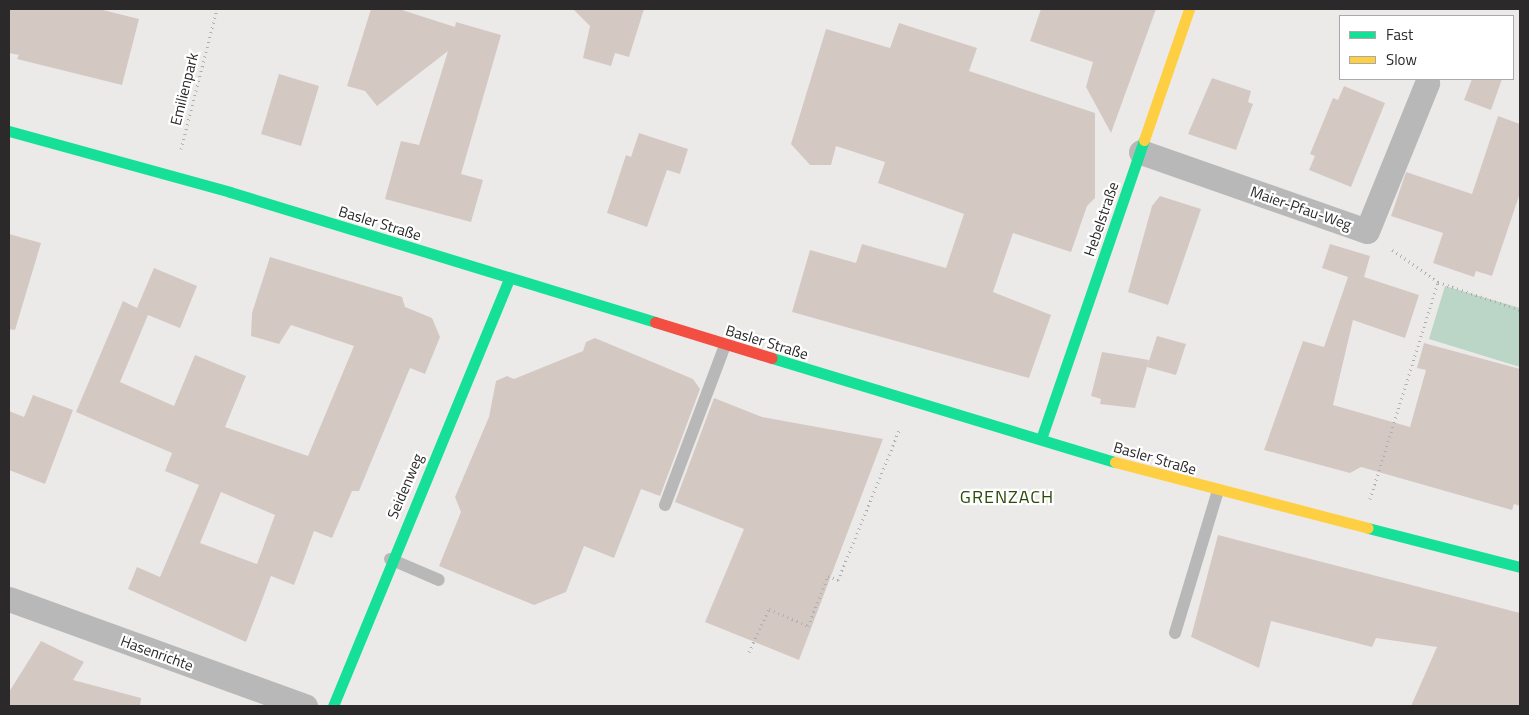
<!DOCTYPE html>
<meta charset="utf-8">
<style>
body{margin:0}
#map{position:relative;width:1529px;height:715px;overflow:hidden;background:#eceae8;font-family:"Titillium Web",sans-serif}
div>[style]{position:absolute}
[style*='--x']{left:calc(var(--x)*1px);top:calc(var(--y)*1px);width:calc(var(--w)*1px);rotate:calc(var(--a)*1deg)}
.green>*{inset:0;background:#bbd5c7}
.building>*{inset:0;background:#d4c8c3}
.path>*{height:3px;margin-top:-1.5px;transform-origin:0;background:repeating-linear-gradient(90deg,#afaead 0 1px,transparent 0 5px)}
.lane>*{height:12px;margin:-6px;padding:0 6px;transform-origin:6px;border-radius:6px;background:#b8b8b8}
.street>*{height:25px;margin:-12.5px;padding:0 12.5px;transform-origin:12.5px;border-radius:12.5px;background:#b8b8b8}
.fast>*{height:11px;margin:-5.5px;padding:0 5.5px;transform-origin:5.5px;border-radius:5.5px;background:#16e098}
.slow>*{height:11px;margin:-5.5px;padding:0 5.5px;transform-origin:5.5px;border-radius:5.5px;background:#ffcf43}
.jam>*{height:11px;margin:-5.5px;padding:0 5.5px;transform-origin:5.5px;border-radius:5.5px;background:#f24e42}
span{translate:-50% -50%;white-space:nowrap;text-align:center;line-height:1.15;-webkit-text-stroke:4.5px #fff;paint-order:stroke}
.street-label{font-size:15px;color:#2b2929}
.quarter-label{font-size:18px;color:#2a4c09;letter-spacing:1px}
.frame{position:absolute;inset:0;border:10px solid #2b2929;pointer-events:none}
.legend{position:absolute;left:1339px;top:15px;width:175px;height:65px;box-sizing:border-box;background:#fff;border:1px solid #aaa9a9;margin:0;padding:6px 9px;list-style:none;font-size:15px;color:#2b2929}
.legend li{display:flex;align-items:center;gap:10px;height:25px}
.legend b{width:25px;border:1px solid #aaa9a9}
</style>
<div id="map">
<div class="green">
<i style="clip-path:polygon(1445px 286px,1520px 308px,1520px 367px,1429px 339px)"></i>
</div>
<div class="building">
<i style="clip-path:polygon(9px 9px,99px 9px,139px 19px,122px 85px,17px 59px,19px 55px,9px 53px)"></i>
<i style="clip-path:polygon(371px 9px,399px 9px,455px 27px,456px 22px,501px 35px,461px 174px,483px 180px,471px 222px,385px 199px,401px 141px,419px 145px,448px 51px,377px 106px,365px 91px,347px 86px)"></i>
<i style="clip-path:polygon(573px 9px,644px 9px,629px 57px,615px 53px,611px 66px,583px 58px,590px 26px)"></i>
<i style="clip-path:polygon(1041px 9px,1156px 9px,1111px 133px,1086px 87px,1093px 62px,1030px 41px)"></i>
<i style="clip-path:polygon(899px 23px,977px 48px,969px 71px,1095px 113px,1095px 198px,1087px 206px,1071px 252px,1013px 233px,993px 292px,1051px 315px,1029px 378px,792px 312px,810px 250px,856px 263px,862px 244px,946px 268px,964px 214px,878px 183px,885px 162px,836px 146px,831px 165px,810px 165px,791px 144px,826px 29px,890px 48px)"></i>
<i style="clip-path:polygon(279px 74px,319px 86px,301px 146px,261px 134px)"></i>
<i style="clip-path:polygon(1212px 78px,1251px 91px,1248px 102px,1253px 104px,1236px 150px,1188px 134px)"></i>
<i style="clip-path:polygon(1472px 79px,1502px 79px,1491px 110px,1464px 100px)"></i>
<i style="clip-path:polygon(1344px 86px,1385px 103px,1351px 187px,1309px 170px,1315px 156px,1310px 154px,1333px 98px,1338px 100px)"></i>
<i style="clip-path:polygon(1498px 116px,1520px 124px,1520px 193px,1492px 276px,1476px 271px,1474px 277px,1433px 263px,1443px 233px,1391px 216px,1406px 172px,1472px 194px)"></i>
<i style="clip-path:polygon(639px 133px,688px 149px,680px 174px,667px 170px,647px 227px,607px 213px,626px 155px,631px 157px)"></i>
<i style="clip-path:polygon(1160px 196px,1201px 209px,1168px 305px,1128px 292px,1152px 206px)"></i>
<i style="clip-path:polygon(9px 234px,41px 243px,15px 330px,9px 329px)"></i>
<i style="clip-path:polygon(1330px 244px,1370px 256px,1364px 277px,1419px 295px,1405px 338px,1353px 320px,1333px 405px,1410px 427px,1426px 370px,1417px 368px,1424px 343px,1520px 369px,1520px 506px,1514px 504px,1512px 510px,1361px 467px,1350px 473px,1264px 450px,1303px 341px,1324px 347px,1348px 277px,1322px 268px)"></i>
<i style="clip-path:polygon(evenodd,270px 257px,402px 297px,405px 307px,432px 318px,440px 337px,425px 374px,410px 368px,359px 491px,352px 491px,332px 538px,314px 531px,294px 585px,271px 576px,246px 642px,128px 589px,137px 567px,160px 577px,199px 485px,165px 471px,172px 453px,76px 412px,123px 301px,137px 308px,154px 268px,197px 286px,180px 328px,148px 315px,120px 382px,174px 406px,195px 355px,246px 376px,225px 427px,308px 456px,354px 346px,291px 325px,279px 344px,251px 336px,252px 313px,270px 257px,221px 492px,275px 515px,257px 564px,200px 543px,221px 492px)"></i>
<i style="clip-path:polygon(1157px 336px,1186px 344px,1176px 375px,1147px 367px)"></i>
<i style="clip-path:polygon(595px 338px,693px 379px,700px 389px,660px 496px,641px 489px,614px 558px,584px 546px,566px 592px,534px 605px,439px 566px,461px 512px,455px 497px,489px 417px,496px 381px,507px 376px,514px 379px,583px 351px,586px 342px)"></i>
<i style="clip-path:polygon(1102px 352px,1149px 360px,1135px 408px,1100px 404px,1101px 399px,1091px 396px)"></i>
<i style="clip-path:polygon(33px 395px,73px 410px,45px 484px,9px 470px,9px 411px,24px 417px)"></i>
<i style="clip-path:polygon(714px 398px,762px 417px,883px 439px,799px 660px,705px 622px,744px 529px,675px 502px)"></i>
<i style="clip-path:polygon(1218px 535px,1520px 613px,1520px 706px,1411px 706px,1437px 647px,1376px 638px,1372px 647px,1271px 621px,1259px 668px,1191px 637px)"></i>
<i style="clip-path:polygon(41px 641px,84px 662px,73px 680px,141px 698px,140px 706px,9px 706px,9px 692px)"></i>
</div>
<div class="path">
<i style="--x:181;--y:149;--w:145;--a:-75.6"></i>
<i style="--x:1438;--y:282;--w:87;--a:18.9"></i>
<i style="--x:1370;--y:499;--w:227;--a:-72.6"></i>
<i style="--x:1438;--y:282;--w:59;--a:-144.7"></i>
<i style="--x:749;--y:652;--w:47;--a:-65.1"></i>
<i style="--x:769;--y:609;--w:43;--a:23.6"></i>
<i style="--x:808;--y:626;--w:54;--a:-68.2"></i>
<i style="--x:828;--y:576;--w:11;--a:22"></i>
<i style="--x:838;--y:580;--w:164;--a:-67.8"></i>
</div>
<div class="lane">
<i style="--x:665;--y:505;--w:171;--a:-69.4"></i>
<i style="--x:390;--y:559;--w:53;--a:23.2"></i>
<i style="--x:1175;--y:633;--w:148;--a:-73.2"></i>
</div>
<div class="street">
<i style="--x:1141;--y:152;--w:239;--a:19.3"></i>
<i style="--x:1367;--y:231;--w:160;--a:-67.9"></i>
<i style="--x:9;--y:599;--w:315;--a:19.9"></i>
</div>
<div class="fast">
<i style="--x:9;--y:131;--w:229;--a:15.4"></i>
<i style="--x:230;--y:192;--w:444;--a:17"></i>
<i style="--x:772;--y:358;--w:358;--a:16.9"></i>
<i style="--x:1041;--y:439;--w:316;--a:-71"></i>
<i style="--x:1368;--y:528;--w:157;--a:14.4"></i>
<i style="--x:333;--y:706;--w:462;--a:-67.6"></i>
</div>
<div class="slow">
<i style="--x:1144;--y:140;--w:139;--a:-71"></i>
<i style="--x:1115;--y:462;--w:261;--a:14.6"></i>
</div>
<div class="jam">
<i style="--x:655;--y:322;--w:122;--a:17.1"></i>
</div>
<div class="street-label">
<span style="left:184px;top:89px;rotate:-76deg">Emilienpark</span>
<span style="left:1301px;top:208px;rotate:19deg">Maier-Pfau-Weg</span>
<span style="left:1101px;top:219px;rotate:-71deg">Hebelstraße</span>
<span style="left:380px;top:223px;rotate:17deg">Basler Straße</span>
<span style="left:767px;top:342px;rotate:17deg">Basler Straße</span>
<span style="left:1155px;top:458px;rotate:16deg">Basler Straße</span>
<span style="left:405px;top:486px;rotate:-67deg">Seidenweg</span>
<span style="left:157px;top:653px;rotate:20deg">Hasenrichte</span>
</div>
<div class="quarter-label">
<span style="left:1007px;top:497px">GRENZACH</span>
</div>
<div class="frame"></div>
<ul class="legend">
<li><b style="height:6px;background:#16e098"></b>Fast</li>
<li><b style="height:6px;background:#ffcf43"></b>Slow</li>
</ul>
</div>
